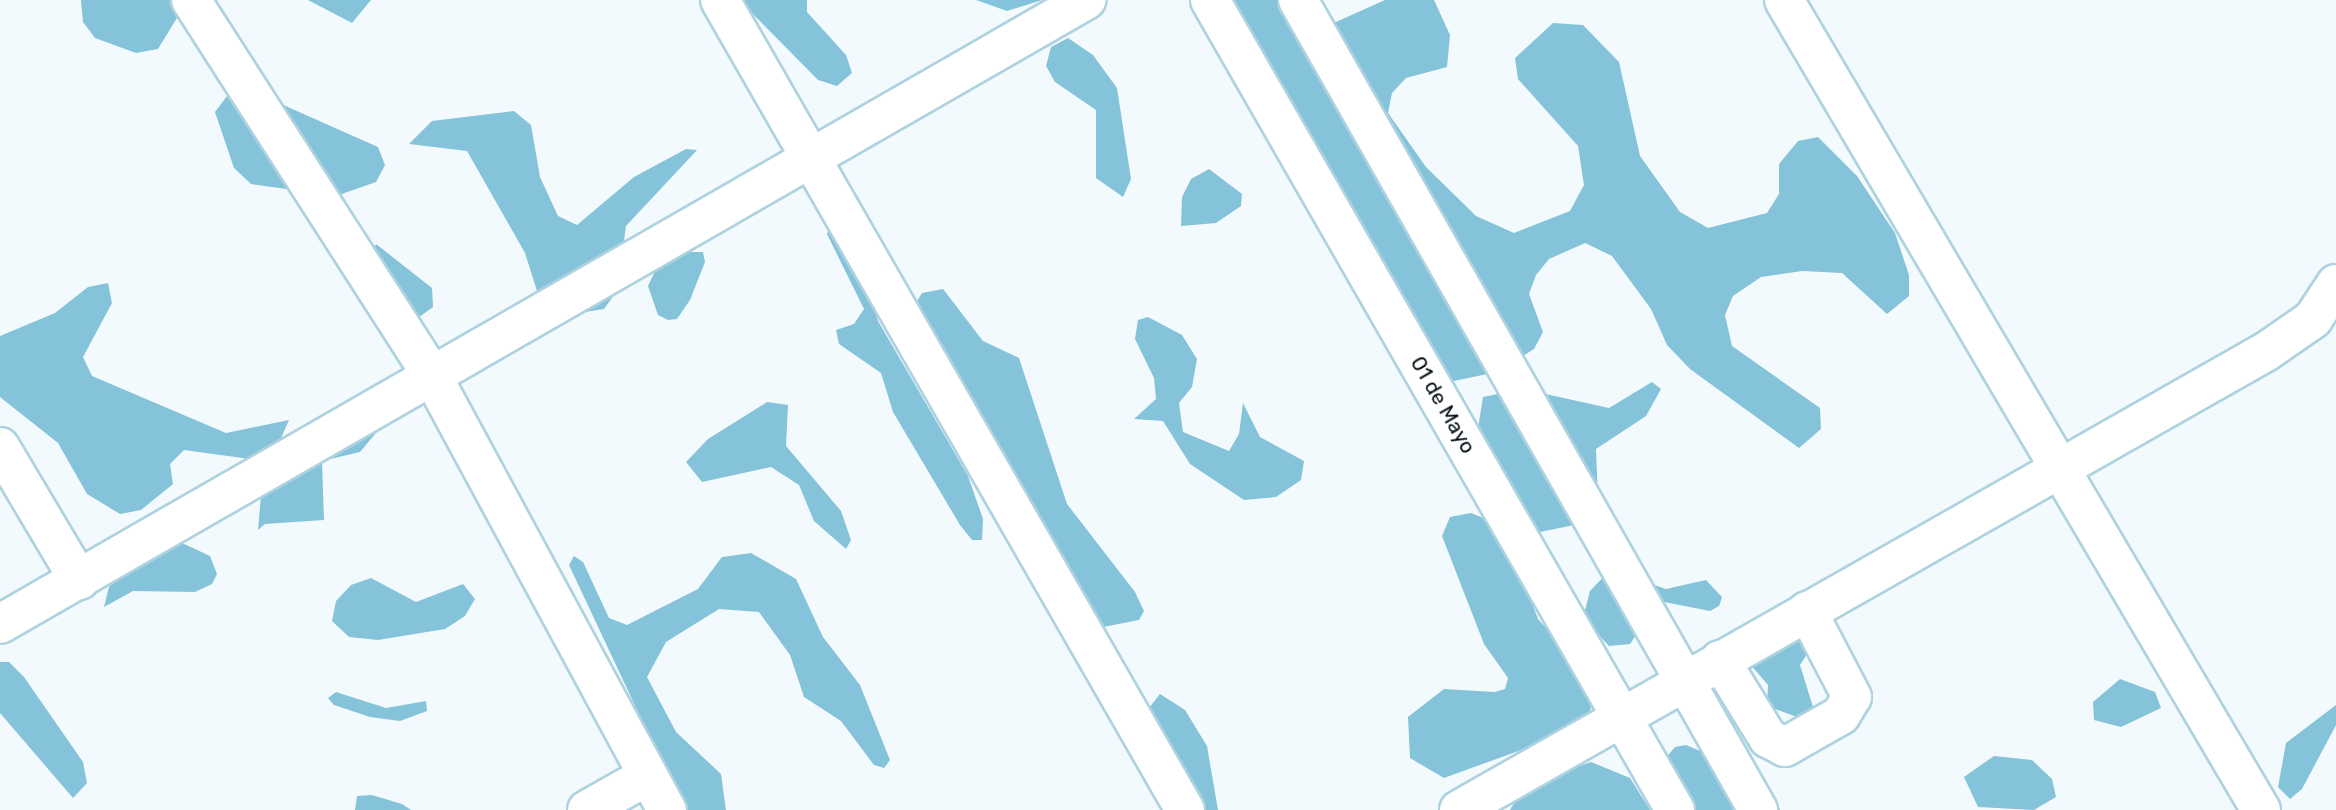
<!DOCTYPE html>
<style>
body{margin:0}
#map{position:relative;width:2336px;height:810px;overflow:hidden;background:#f3fafd;font-family:Rubik,sans-serif}
div>[style]{position:absolute}
[style*='--x']{left:calc(var(--x)*1px);top:calc(var(--y)*1px);width:calc(var(--w)*1px);rotate:calc(var(--a)*1deg)}
.forest>*{inset:0;background:#84c3d9}
.roads{filter:drop-shadow(2px 0 #aed2df) drop-shadow(-2px 0 #aed2df) drop-shadow(0 2px #aed2df) drop-shadow(0 -2px #aed2df)}
.minor>*{height:38px;margin:-19px;padding:0 19px;transform-origin:19px;border-radius:19px;background:#fff}
span{translate:-50% -50%;white-space:nowrap;text-align:center;line-height:1.15;-webkit-text-stroke:6px #fff;paint-order:stroke}
.street-label{font-size:21px;color:#030e13}
</style>
<div id="map">
<div class="forest">
<i style="clip-path:polygon(81px 0,173px 0,180px 13px,158px 49px,136px 53px,95px 38px,83px 22px)"></i>
<i style="clip-path:polygon(308px 0,371px 0,352px 23px)"></i>
<i style="clip-path:polygon(739px 0,807px 0,807px 12px,846px 55px,852px 73px,837px 86px,818px 80px)"></i>
<i style="clip-path:polygon(976px 0,1042px 0,1007px 11px)"></i>
<i style="clip-path:polygon(1226px 0,1297px 0,1336px 22px,1385px 0,1434px 0,1450px 35px,1447px 67px,1406px 78px,1392px 93px,1388px 113px,1426px 167px,1476px 216px,1514px 233px,1570px 211px,1584px 185px,1578px 146px,1518px 79px,1515px 58px,1553px 23px,1583px 25px,1619px 62px,1640px 156px,1680px 212px,1708px 228px,1767px 213px,1779px 194px,1779px 164px,1798px 141px,1818px 137px,1857px 176px,1895px 233px,1909px 275px,1909px 296px,1887px 314px,1842px 273px,1802px 271px,1761px 277px,1733px 296px,1725px 315px,1732px 346px,1820px 408px,1821px 429px,1799px 448px,1690px 369px,1667px 345px,1651px 309px,1612px 256px,1585px 243px,1549px 259px,1536px 275px,1529px 294px,1543px 332px,1534px 349px,1497px 372px,1449px 382px)"></i>
<i style="clip-path:polygon(1068px 38px,1093px 55px,1117px 88px,1131px 179px,1123px 197px,1096px 178px,1096px 110px,1055px 82px,1046px 66px,1051px 47px)"></i>
<i style="clip-path:polygon(245px 88px,378px 147px,385px 165px,376px 182px,336px 196px,251px 184px,234px 168px,215px 112px,227px 96px)"></i>
<i style="clip-path:polygon(514px 111px,531px 125px,540px 177px,558px 216px,577px 225px,634px 177px,686px 149px,697px 150px,626px 226px,617px 291px,604px 309px,572px 314px,537px 291px,525px 253px,467px 151px,409px 144px,432px 121px)"></i>
<i style="clip-path:polygon(1209px 169px,1242px 194px,1241px 206px,1216px 223px,1181px 226px,1182px 197px,1191px 179px)"></i>
<i style="clip-path:polygon(832px 219px,866px 280px,878px 321px,968px 476px,983px 519px,982px 540px,972px 540px,960px 525px,893px 412px,881px 373px,839px 344px,836px 330px,854px 324px,864px 309px,827px 234px)"></i>
<i style="clip-path:polygon(376px 244px,432px 288px,433px 307px,415px 320px,374px 316px,361px 301px,358px 278px)"></i>
<i style="clip-path:polygon(682px 252px,703px 252px,705px 262px,690px 300px,677px 319px,668px 320px,658px 315px,648px 286px,657px 267px)"></i>
<i style="clip-path:polygon(108px 283px,112px 303px,83px 357px,92px 376px,226px 433px,289px 420px,281px 438px,250px 459px,184px 450px,170px 464px,173px 484px,141px 510px,120px 514px,87px 494px,58px 443px,0 397px,0 336px,55px 313px,88px 287px)"></i>
<i style="clip-path:polygon(943px 289px,983px 341px,1019px 358px,1067px 504px,1135px 592px,1144px 611px,1139px 620px,1103px 627px,1074px 599px,920px 320px,917px 301px,922px 293px)"></i>
<i style="clip-path:polygon(1148px 317px,1182px 335px,1197px 359px,1192px 387px,1179px 403px,1183px 432px,1229px 451px,1239px 434px,1243px 403px,1260px 437px,1304px 461px,1301px 480px,1276px 497px,1244px 500px,1190px 464px,1163px 421px,1134px 419px,1156px 399px,1154px 378px,1135px 339px,1138px 320px)"></i>
<i style="clip-path:polygon(1652px 382px,1661px 389px,1646px 416px,1596px 449px,1598px 501px,1579px 524px,1540px 532px,1478px 428px,1483px 397px,1523px 389px,1609px 408px)"></i>
<i style="clip-path:polygon(767px 402px,788px 405px,786px 446px,841px 511px,851px 540px,846px 549px,814px 521px,799px 485px,771px 467px,702px 482px,686px 462px,708px 439px)"></i>
<i style="clip-path:polygon(386px 421px,360px 452px,322px 461px,324px 520px,265px 524px,258px 530px,261px 496px)"></i>
<i style="clip-path:polygon(1471px 513px,1488px 520px,1517px 563px,1538px 619px,1581px 667px,1591px 707px,1589px 716px,1554px 738px,1444px 778px,1410px 758px,1408px 717px,1444px 689px,1495px 692px,1505px 689px,1508px 678px,1484px 644px,1442px 536px,1450px 517px)"></i>
<i style="clip-path:polygon(180px 542px,210px 556px,217px 574px,212px 584px,195px 592px,133px 591px,104px 607px,109px 587px,128px 565px)"></i>
<i style="clip-path:polygon(751px 553px,796px 579px,823px 637px,860px 685px,890px 760px,884px 768px,874px 765px,841px 721px,804px 697px,790px 655px,759px 612px,719px 609px,666px 642px,647px 677px,676px 732px,721px 774px,726px 810px,684px 810px,569px 565px,574px 556px,583px 562px,609px 618px,627px 625px,698px 589px,722px 557px)"></i>
<i style="clip-path:polygon(1610px 570px,1666px 589px,1706px 580px,1722px 597px,1719px 606px,1710px 611px,1659px 601px,1630px 644px,1609px 646px,1585px 620px,1585px 610px,1590px 591px)"></i>
<i style="clip-path:polygon(371px 578px,416px 602px,463px 584px,475px 599px,465px 616px,445px 629px,378px 640px,349px 637px,332px 621px,336px 601px,351px 585px)"></i>
<i style="clip-path:polygon(1797px 635px,1811px 648px,1800px 665px,1813px 707px,1797px 717px,1767px 706px,1768px 685px,1749px 663px)"></i>
<i style="clip-path:polygon(0 662px,9px 662px,24px 677px,83px 762px,87px 783px,73px 798px,0 713px)"></i>
<i style="clip-path:polygon(2120px 679px,2155px 692px,2161px 708px,2121px 727px,2094px 720px,2093px 702px)"></i>
<i style="clip-path:polygon(336px 692px,386px 708px,426px 701px,427px 711px,400px 721px,370px 717px,334px 705px,328px 698px)"></i>
<i style="clip-path:polygon(1160px 694px,1185px 710px,1207px 746px,1218px 810px,1205px 810px,1158px 739px,1149px 708px)"></i>
<i style="clip-path:polygon(2336px 705px,2336px 725px,2302px 789px,2290px 799px,2278px 787px,2286px 743px)"></i>
<i style="clip-path:polygon(1686px 745px,1760px 776px,1780px 810px,1684px 810px,1661px 764px,1675px 747px)"></i>
<i style="clip-path:polygon(1994px 756px,2032px 760px,2052px 779px,2056px 797px,2034px 810px,1978px 807px,1964px 777px)"></i>
<i style="clip-path:polygon(1591px 762px,1630px 778px,1650px 810px,1510px 810px,1518px 796px,1550px 776px)"></i>
<i style="clip-path:polygon(372px 795px,402px 804px,411px 810px,355px 810px,357px 796px)"></i>
</div>
<div class="roads">
<div class="minor">
<i style="--x:191;--y:0;--w:444;--a:57.3"></i>
<i style="--x:431;--y:374;--w:496;--a:61.6"></i>
<i style="--x:720;--y:0;--w:934;--a:60.14"></i>
<i style="--x:1210;--y:0;--w:934;--a:60.14"></i>
<i style="--x:1298;--y:0;--w:932;--a:60.41"></i>
<i style="--x:1784;--y:0;--w:940;--a:59.51"></i>
<i style="--x:0;--y:447;--w:155;--a:59.3"></i>
<i style="--x:0;--y:624;--w:1253;--a:-29.88"></i>
<i style="--x:1720;--y:660;--w:92;--a:58.4"></i>
<i style="--x:1768;--y:738;--w:19;--a:28"></i>
<i style="--x:1785;--y:747;--w:64;--a:-29.7"></i>
<i style="--x:1841;--y:715;--w:21;--a:-59"></i>
<i style="--x:1852;--y:697;--w:97;--a:-117.6"></i>
<i style="--x:587;--y:810;--w:69;--a:-29.5"></i>
<i style="--x:1459;--y:810;--w:929;--a:-29.6"></i>
<i style="--x:2267;--y:351;--w:56;--a:-34.8"></i>
<i style="--x:2313;--y:319;--w:42;--a:-56.7"></i>
</div>
</div>
<div class="street-label">
<span style="left:1443px;top:405px;rotate:60deg">01 de Mayo</span>
</div>
</div>
